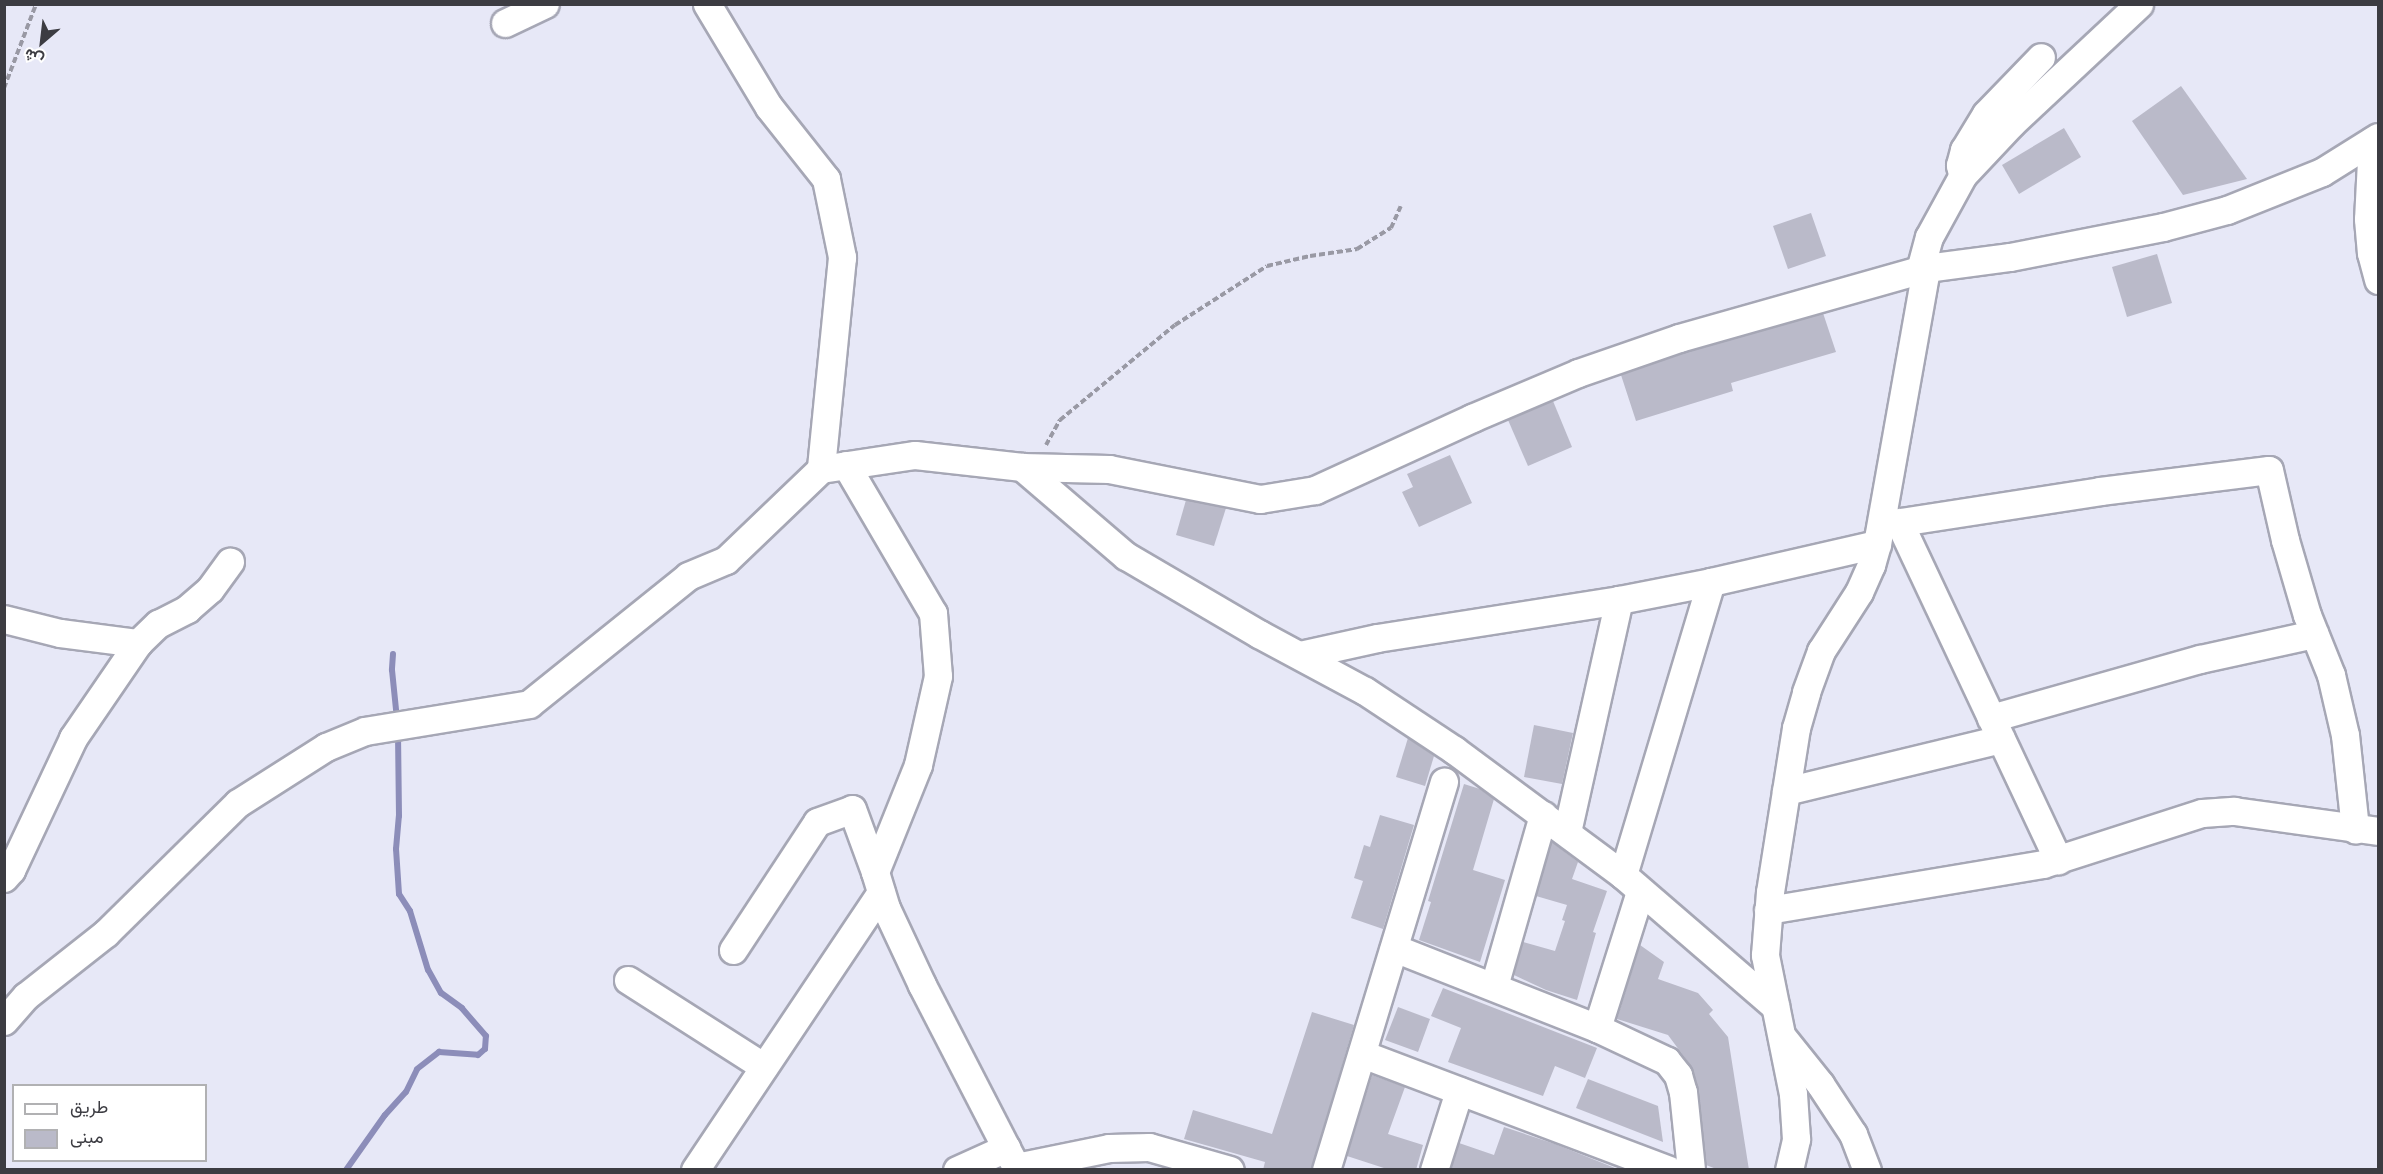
<!DOCTYPE html>
<meta charset="utf-8">
<style>
body{margin:0}
#map{position:relative;width:2383px;height:1174px;overflow:hidden;background:#e7e8f7;font-family:"IBM Plex Sans",Vazirmatn,sans-serif}
div>[style]{position:absolute}
[style*='--x']{left:calc(var(--x)*1px);top:calc(var(--y)*1px);width:calc(var(--w)*1px);rotate:calc(var(--a)*1deg)}
.stream>*{height:6px;margin:-3px;padding:0 3px;transform-origin:3px;border-radius:3px;background:#8c8db9}
.building>*{inset:0;background:#babac9}
.path>*{height:4px;margin-top:-2px;transform-origin:0;background:repeating-linear-gradient(90deg,#9999a4 0 6px,transparent 0 9px)}
.roads{filter:drop-shadow(2px 0 #a6a7b5) drop-shadow(-2px 0 #a6a7b5) drop-shadow(0 2px #a6a7b5) drop-shadow(0 -2px #a6a7b5)}
.minor>*{height:27px;margin:-13.5px;padding:0 13.5px;transform-origin:13.5px;border-radius:13.5px;background:#fff}
span{translate:-50% -50%;white-space:nowrap;text-align:center;line-height:1.15;-webkit-text-stroke:4.5px #fff;paint-order:stroke}
.frame{position:absolute;inset:0;border:6px solid #3c3c42;pointer-events:none}
.legend{position:absolute;left:12px;top:1084px;width:195px;height:78px;box-sizing:border-box;background:#fff;border:2px solid #b1b1b3;margin:0;padding:8px 10px;list-style:none;font-size:18px;color:#3c3c42}
.legend li{display:flex;align-items:center;gap:12px;height:30px}
.legend b{width:30px;border:2px solid #b1b1b3}
.north{position:absolute;left:12px;top:12px;width:60px;height:60px;-webkit-text-stroke:4px #fff;paint-order:stroke;rotate:208deg;font-size:16px;font-weight:700;line-height:24px;text-align:center;color:#3c3c42}
.north::after{content:'';display:block;margin:auto;width:21px;height:27px;background:#3c3c42;clip-path:polygon(50% 0,100% 100%,50% 72%,0 100%)}
</style>
<div id="map">
<div class="stream">
<i style="--x:393;--y:654;--w:16;--a:94"></i>
<i style="--x:392;--y:670;--w:49;--a:84.2"></i>
<i style="--x:346;--y:1170;--w:67;--a:-54.7"></i>
<i style="--x:385;--y:1115;--w:31;--a:-48"></i>
<i style="--x:406;--y:1092;--w:25;--a:-64"></i>
<i style="--x:417;--y:1069;--w:28;--a:-38"></i>
<i style="--x:439;--y:1052;--w:39;--a:4"></i>
<i style="--x:478;--y:1055;--w:9;--a:-41"></i>
<i style="--x:485;--y:1049;--w:13;--a:-86"></i>
<i style="--x:486;--y:1036;--w:37;--a:-131"></i>
<i style="--x:462;--y:1008;--w:26;--a:-144"></i>
<i style="--x:441;--y:993;--w:26;--a:-119"></i>
<i style="--x:428;--y:970;--w:62;--a:-107"></i>
<i style="--x:410;--y:911;--w:20;--a:-123"></i>
<i style="--x:399;--y:894;--w:45;--a:-93.8"></i>
<i style="--x:396;--y:849;--w:33;--a:-85"></i>
<i style="--x:399;--y:816;--w:84;--a:-90.7"></i>
</div>
<div class="building">
<i style="clip-path:polygon(2181px 86px,2201px 114px,2247px 179px,2183px 195px,2132px 121px)"></i>
<i style="clip-path:polygon(2064px 128px,2081px 157px,2019px 194px,2002px 165px)"></i>
<i style="clip-path:polygon(1811px 213px,1826px 256px,1788px 269px,1773px 226px)"></i>
<i style="clip-path:polygon(2157px 254px,2172px 303px,2127px 317px,2112px 267px)"></i>
<i style="clip-path:polygon(1823px 313px,1836px 352px,1731px 383px,1733px 391px,1636px 421px,1621px 375px,1684px 353px)"></i>
<i style="clip-path:polygon(1553px 401px,1572px 447px,1528px 466px,1508px 420px)"></i>
<i style="clip-path:polygon(1450px 455px,1472px 503px,1419px 527px,1402px 492px,1413px 487px,1407px 474px)"></i>
<i style="clip-path:polygon(1186px 500px,1226px 508px,1214px 546px,1176px 535px)"></i>
<i style="clip-path:polygon(1534px 725px,1573px 733px,1562px 784px,1524px 777px)"></i>
<i style="clip-path:polygon(1408px 738px,1434px 756px,1425px 786px,1396px 777px)"></i>
<i style="clip-path:polygon(1464px 784px,1480px 789px,1494px 799px,1473px 870px,1505px 880px,1480px 962px,1419px 940px,1431px 902px,1428px 901px)"></i>
<i style="clip-path:polygon(1380px 815px,1414px 825px,1383px 929px,1351px 918px,1363px 881px,1354px 878px,1364px 845px,1370px 847px)"></i>
<i style="clip-path:polygon(1552px 842px,1578px 862px,1572px 879px,1607px 891px,1593px 932px,1596px 933px,1577px 1000px,1546px 990px,1514px 975px,1523px 942px,1555px 951px,1565px 921px,1562px 920px,1567px 905px,1536px 896px)"></i>
<i style="clip-path:polygon(1640px 945px,1664px 962px,1658px 979px,1698px 993px,1713px 1010px,1709px 1014px,1728px 1037px,1749px 1170px,1719px 1170px,1706px 1165px,1699px 1090px,1691px 1066px,1668px 1035px,1617px 1019px)"></i>
<i style="clip-path:polygon(1443px 988px,1597px 1048px,1585px 1078px,1555px 1066px,1543px 1096px,1448px 1062px,1461px 1028px,1431px 1016px)"></i>
<i style="clip-path:polygon(1398px 1007px,1430px 1019px,1418px 1052px,1385px 1040px)"></i>
<i style="clip-path:polygon(1312px 1012px,1354px 1025px,1311px 1170px,1263px 1170px,1265px 1162px,1184px 1139px,1193px 1110px,1272px 1134px)"></i>
<i style="clip-path:polygon(1372px 1075px,1405px 1087px,1388px 1134px,1423px 1145px,1416px 1170px,1390px 1170px,1347px 1156px)"></i>
<i style="clip-path:polygon(1588px 1079px,1658px 1106px,1663px 1142px,1576px 1108px)"></i>
<i style="clip-path:polygon(1504px 1127px,1555px 1144px,1620px 1170px,1451px 1170px,1459px 1143px,1494px 1155px)"></i>
</div>
<div class="path">
<i style="--x:4;--y:88;--w:90;--a:-69.1"></i>
<i style="--x:1046;--y:445;--w:29;--a:-61"></i>
<i style="--x:1060;--y:420;--w:149;--a:-39.6"></i>
<i style="--x:1175;--y:325;--w:109;--a:-32.7"></i>
<i style="--x:1267;--y:266;--w:44;--a:-13.1"></i>
<i style="--x:1310;--y:256;--w:48;--a:-8.5"></i>
<i style="--x:1357;--y:249;--w:40;--a:-32"></i>
<i style="--x:1391;--y:228;--w:24;--a:-66"></i>
</div>
<div class="roads">
<div class="minor">
<i style="--x:707;--y:4;--w:120;--a:59"></i>
<i style="--x:769;--y:107;--w:92;--a:51.6"></i>
<i style="--x:826;--y:179;--w:80;--a:78.4"></i>
<i style="--x:842;--y:257;--w:213;--a:95.7"></i>
<i style="--x:505;--y:23;--w:44;--a:-25.4"></i>
<i style="--x:2372;--y:141;--w:78;--a:92.9"></i>
<i style="--x:2368;--y:219;--w:34;--a:85"></i>
<i style="--x:2371;--y:253;--w:28;--a:75"></i>
<i style="--x:1962;--y:174;--w:9;--a:-103"></i>
<i style="--x:1960;--y:165;--w:16;--a:-75"></i>
<i style="--x:1964;--y:150;--w:42;--a:-58.6"></i>
<i style="--x:1986;--y:114;--w:79;--a:-46"></i>
<i style="--x:1920;--y:270;--w:34;--a:-75"></i>
<i style="--x:1929;--y:237;--w:71;--a:-61.3"></i>
<i style="--x:1963;--y:175;--w:71;--a:-46.7"></i>
<i style="--x:2012;--y:123;--w:174;--a:-43.1"></i>
<i style="--x:846;--y:465;--w:172;--a:59.6"></i>
<i style="--x:933;--y:613;--w:63;--a:85.5"></i>
<i style="--x:938;--y:676;--w:91;--a:102.7"></i>
<i style="--x:918;--y:765;--w:115;--a:111.9"></i>
<i style="--x:875;--y:872;--w:38;--a:73"></i>
<i style="--x:886;--y:908;--w:85;--a:64.9"></i>
<i style="--x:922;--y:985;--w:183;--a:62.7"></i>
<i style="--x:1022;--y:467;--w:137;--a:40.6"></i>
<i style="--x:1126;--y:556;--w:154;--a:30.4"></i>
<i style="--x:1259;--y:634;--w:120;--a:28.3"></i>
<i style="--x:1365;--y:691;--w:107;--a:33.5"></i>
<i style="--x:1454;--y:750;--w:210;--a:36.5"></i>
<i style="--x:1623;--y:875;--w:201;--a:40.8"></i>
<i style="--x:1899;--y:522;--w:374;--a:64.8"></i>
<i style="--x:1881;--y:525;--w:222;--a:-8.8"></i>
<i style="--x:2100;--y:491;--w:170;--a:-7.1"></i>
<i style="--x:2269;--y:470;--w:72;--a:77.1"></i>
<i style="--x:2285;--y:540;--w:78;--a:73.7"></i>
<i style="--x:2307;--y:615;--w:65;--a:68.2"></i>
<i style="--x:2331;--y:675;--w:62;--a:76.9"></i>
<i style="--x:2345;--y:735;--w:95;--a:83.9"></i>
<i style="--x:4;--y:619;--w:58;--a:14"></i>
<i style="--x:60;--y:633;--w:79;--a:7.3"></i>
<i style="--x:1300;--y:655;--w:79;--a:-12.4"></i>
<i style="--x:1377;--y:638;--w:245;--a:-8.9"></i>
<i style="--x:1619;--y:600;--w:94;--a:-11.1"></i>
<i style="--x:1711;--y:582;--w:170;--a:-12.9"></i>
<i style="--x:1991;--y:718;--w:217;--a:-15.8"></i>
<i style="--x:2200;--y:659;--w:117;--a:-12.4"></i>
<i style="--x:1786;--y:791;--w:221;--a:-13.6"></i>
<i style="--x:1567;--y:832;--w:238;--a:-77.4"></i>
<i style="--x:1623;--y:875;--w:306;--a:-73.3"></i>
<i style="--x:4;--y:878;--w:11;--a:-49"></i>
<i style="--x:11;--y:870;--w:146;--a:-64.8"></i>
<i style="--x:73;--y:738;--w:115;--a:-55.6"></i>
<i style="--x:138;--y:643;--w:28;--a:-44"></i>
<i style="--x:158;--y:624;--w:33;--a:-27"></i>
<i style="--x:187;--y:609;--w:30;--a:-41"></i>
<i style="--x:210;--y:589;--w:34;--a:-54"></i>
<i style="--x:1768;--y:910;--w:279;--a:-9.5"></i>
<i style="--x:2043;--y:864;--w:167;--a:-17.8"></i>
<i style="--x:2202;--y:813;--w:32;--a:-4"></i>
<i style="--x:2234;--y:811;--w:145;--a:7.9"></i>
<i style="--x:1394;--y:948;--w:218;--a:21.5"></i>
<i style="--x:1597;--y:1028;--w:77;--a:25.2"></i>
<i style="--x:1667;--y:1061;--w:18;--a:52"></i>
<i style="--x:1678;--y:1075;--w:18;--a:74"></i>
<i style="--x:1683;--y:1092;--w:78;--a:84.1"></i>
<i style="--x:733;--y:950;--w:153;--a:-56.7"></i>
<i style="--x:817;--y:822;--w:37;--a:-20"></i>
<i style="--x:852;--y:809;--w:67;--a:69.9"></i>
<i style="--x:628;--y:980;--w:161;--a:32.6"></i>
<i style="--x:1494;--y:986;--w:178;--a:-74"></i>
<i style="--x:4;--y:1021;--w:33;--a:-49"></i>
<i style="--x:26;--y:996;--w:102;--a:-38.2"></i>
<i style="--x:106;--y:933;--w:185;--a:-44.6"></i>
<i style="--x:238;--y:803;--w:104;--a:-32.5"></i>
<i style="--x:326;--y:747;--w:42;--a:-22.3"></i>
<i style="--x:365;--y:731;--w:166;--a:-9.3"></i>
<i style="--x:529;--y:704;--w:204;--a:-38.8"></i>
<i style="--x:688;--y:576;--w:41;--a:-22.8"></i>
<i style="--x:726;--y:560;--w:132;--a:-43.8"></i>
<i style="--x:821;--y:469;--w:95;--a:-8.5"></i>
<i style="--x:915;--y:455;--w:108;--a:6.4"></i>
<i style="--x:1022;--y:467;--w:87;--a:1.3"></i>
<i style="--x:1109;--y:469;--w:154;--a:11.2"></i>
<i style="--x:1260;--y:499;--w:56;--a:-9.3"></i>
<i style="--x:1315;--y:490;--w:173;--a:-24.6"></i>
<i style="--x:1472;--y:418;--w:115;--a:-23"></i>
<i style="--x:1578;--y:373;--w:107;--a:-19.1"></i>
<i style="--x:1679;--y:338;--w:257;--a:-15.8"></i>
<i style="--x:1926;--y:268;--w:85;--a:-7.5"></i>
<i style="--x:2010;--y:257;--w:156;--a:-11.1"></i>
<i style="--x:2163;--y:227;--w:66;--a:-14.9"></i>
<i style="--x:2227;--y:210;--w:102;--a:-21.8"></i>
<i style="--x:2322;--y:172;--w:66;--a:-32"></i>
<i style="--x:1597;--y:1028;--w:143;--a:-72.5"></i>
<i style="--x:1784;--y:1039;--w:58;--a:51.3"></i>
<i style="--x:1820;--y:1084;--w:60;--a:56.6"></i>
<i style="--x:1853;--y:1134;--w:39;--a:69"></i>
<i style="--x:1362;--y:1054;--w:328;--a:20.7"></i>
<i style="--x:1016;--y:1167;--w:95;--a:-11.5"></i>
<i style="--x:1109;--y:1148;--w:40;--a:-1.4"></i>
<i style="--x:1149;--y:1147;--w:84;--a:15.9"></i>
<i style="--x:695;--y:1170;--w:334;--a:-56.2"></i>
<i style="--x:957;--y:1170;--w:54;--a:-24.2"></i>
<i style="--x:1006;--y:1148;--w:17;--a:62"></i>
<i style="--x:1326;--y:1170;--w:406;--a:-73.1"></i>
<i style="--x:1434;--y:1170;--w:83;--a:-72.4"></i>
<i style="--x:1789;--y:1170;--w:32;--a:-77"></i>
<i style="--x:1796;--y:1139;--w:45;--a:-93.8"></i>
<i style="--x:1793;--y:1094;--w:142;--a:-101.4"></i>
<i style="--x:1765;--y:955;--w:63;--a:-85.5"></i>
<i style="--x:1770;--y:892;--w:166;--a:-81"></i>
<i style="--x:1796;--y:728;--w:37;--a:-74"></i>
<i style="--x:1806;--y:692;--w:44;--a:-69.9"></i>
<i style="--x:1821;--y:651;--w:70;--a:-57.2"></i>
<i style="--x:1859;--y:592;--w:30;--a:-66"></i>
<i style="--x:1871;--y:565;--w:22;--a:-74"></i>
<i style="--x:1877;--y:544;--w:280;--a:-79.9"></i>
</div>
</div>
<div class="frame"></div>
<ul class="legend">
<li><b style="height:8px;background:#fff"></b>طريق</li>
<li><b style="height:16px;background:#babac9"></b>مبنى</li>
</ul>
<div class="north">ش</div>
</div>
